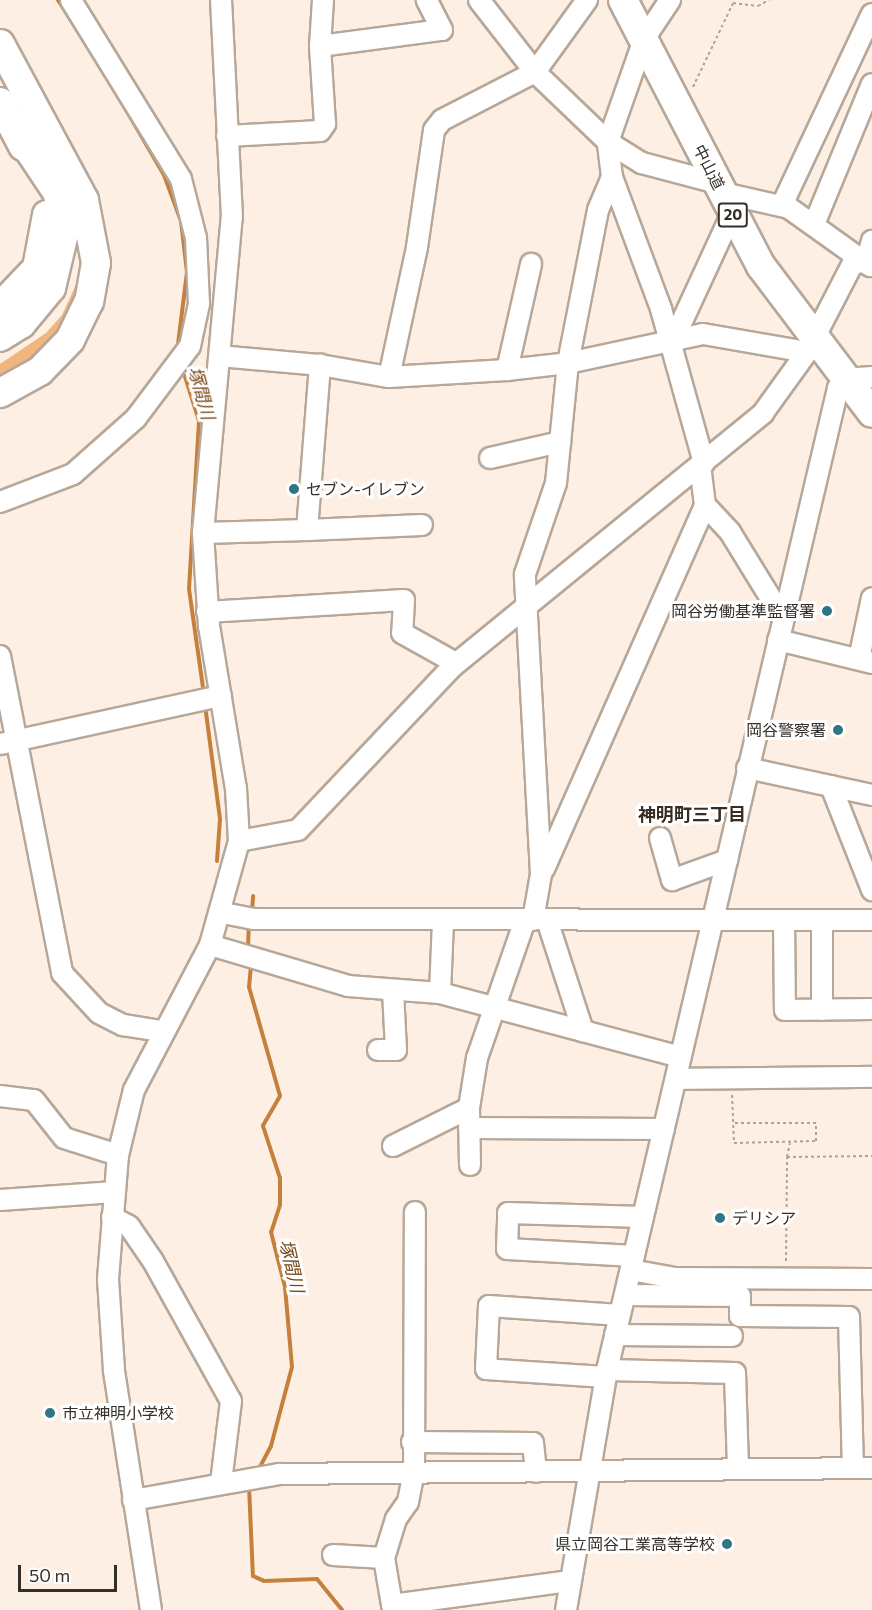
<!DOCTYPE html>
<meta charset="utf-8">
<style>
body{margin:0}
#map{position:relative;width:872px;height:1610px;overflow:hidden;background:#fdefe3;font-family:Commissioner,"Noto Sans JP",sans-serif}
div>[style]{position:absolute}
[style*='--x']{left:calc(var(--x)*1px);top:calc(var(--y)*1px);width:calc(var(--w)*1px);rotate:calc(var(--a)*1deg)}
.green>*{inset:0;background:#f1b57f}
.stream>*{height:4px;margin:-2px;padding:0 2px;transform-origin:2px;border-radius:2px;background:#c5803e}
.path>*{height:2px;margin-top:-1px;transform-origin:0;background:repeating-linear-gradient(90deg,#aea399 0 3px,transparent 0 6px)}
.roads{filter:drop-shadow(2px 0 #b7a799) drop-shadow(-2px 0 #b7a799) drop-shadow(0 2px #b7a799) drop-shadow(0 -2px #b7a799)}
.minor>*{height:20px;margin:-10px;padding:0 10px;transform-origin:10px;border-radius:10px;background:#fff}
.highway>*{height:28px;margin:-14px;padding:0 14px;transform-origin:14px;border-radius:14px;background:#fff}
.dots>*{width:16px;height:16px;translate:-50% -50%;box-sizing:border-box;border:3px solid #fff;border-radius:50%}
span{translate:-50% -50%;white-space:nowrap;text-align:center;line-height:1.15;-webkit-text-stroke:6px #fff;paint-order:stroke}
.shield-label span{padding:2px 4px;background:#fff;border:2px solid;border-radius:4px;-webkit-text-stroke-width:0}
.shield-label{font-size:15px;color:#352f29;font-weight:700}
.street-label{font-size:16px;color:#352f29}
.poi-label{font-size:16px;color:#352f29}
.left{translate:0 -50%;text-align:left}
.right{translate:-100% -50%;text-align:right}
.water-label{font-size:18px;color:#774818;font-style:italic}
.neighbourhood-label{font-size:18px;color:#382b20;font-weight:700}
.scale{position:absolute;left:18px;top:1565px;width:99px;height:27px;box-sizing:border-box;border:3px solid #352f29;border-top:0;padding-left:8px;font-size:18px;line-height:21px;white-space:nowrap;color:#352f29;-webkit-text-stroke:4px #fff;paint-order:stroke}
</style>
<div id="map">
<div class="green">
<i style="clip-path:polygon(78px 280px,85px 280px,52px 348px,0 384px,0 364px,46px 333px,62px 315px)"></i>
</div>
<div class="stream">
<i style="--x:58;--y:0;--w:89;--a:57.4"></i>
<i style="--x:111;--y:84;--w:105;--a:59.8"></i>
<i style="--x:164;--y:175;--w:49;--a:69.7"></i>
<i style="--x:181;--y:221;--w:51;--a:83.3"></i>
<i style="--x:187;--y:272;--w:81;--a:97.1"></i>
<i style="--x:182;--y:367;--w:57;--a:72.5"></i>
<i style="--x:199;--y:421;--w:168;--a:93.4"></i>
<i style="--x:189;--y:589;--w:106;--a:81.9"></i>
<i style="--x:205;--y:705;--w:115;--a:82.5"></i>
<i style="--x:220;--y:819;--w:42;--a:94.1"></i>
<i style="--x:252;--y:912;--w:16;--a:-86"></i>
<i style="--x:248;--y:948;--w:23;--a:-88"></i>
<i style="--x:251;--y:965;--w:22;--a:95"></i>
<i style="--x:249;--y:987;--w:113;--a:74.1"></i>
<i style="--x:280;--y:1096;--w:34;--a:120"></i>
<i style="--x:263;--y:1126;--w:55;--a:71.9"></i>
<i style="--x:280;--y:1178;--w:27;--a:90"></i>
<i style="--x:280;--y:1205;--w:28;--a:108"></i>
<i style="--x:271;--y:1232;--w:57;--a:75.7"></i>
<i style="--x:285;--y:1287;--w:80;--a:85"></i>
<i style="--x:292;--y:1367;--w:82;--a:104.9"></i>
<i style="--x:271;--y:1446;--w:27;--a:118"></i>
<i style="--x:249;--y:1486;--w:90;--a:87.5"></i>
<i style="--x:253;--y:1576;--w:12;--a:24"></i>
<i style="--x:264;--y:1581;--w:53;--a:-2.2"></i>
<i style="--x:317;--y:1579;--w:40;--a:51"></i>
</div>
<div class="path">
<i style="--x:693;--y:87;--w:93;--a:-64.5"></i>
<i style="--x:733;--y:3;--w:25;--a:7"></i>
<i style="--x:758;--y:6;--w:13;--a:-29"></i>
<i style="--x:732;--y:1095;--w:48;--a:87.6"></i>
<i style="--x:734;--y:1143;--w:82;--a:-1.4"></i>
<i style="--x:816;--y:1141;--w:18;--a:-90"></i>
<i style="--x:816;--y:1123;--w:83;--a:180"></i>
<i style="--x:787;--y:1157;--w:14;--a:-78"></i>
<i style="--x:786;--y:1261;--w:104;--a:-89.4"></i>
<i style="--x:787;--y:1157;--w:85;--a:-0.7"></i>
</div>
<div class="roads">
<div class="minor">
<i style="--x:323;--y:0;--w:46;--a:93.7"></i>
<i style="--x:320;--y:46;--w:123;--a:-7.5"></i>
<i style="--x:442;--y:30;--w:34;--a:-117"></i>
<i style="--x:479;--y:0;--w:91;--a:52.1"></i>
<i style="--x:535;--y:72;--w:101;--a:43.8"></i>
<i style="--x:608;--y:142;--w:40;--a:32"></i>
<i style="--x:642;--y:163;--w:78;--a:14.9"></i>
<i style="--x:227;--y:136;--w:93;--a:-3.1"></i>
<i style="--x:320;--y:131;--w:9;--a:-54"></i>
<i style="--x:325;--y:124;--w:78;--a:-93.7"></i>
<i style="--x:612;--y:177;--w:141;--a:69.6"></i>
<i style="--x:661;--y:309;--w:160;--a:74.4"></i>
<i style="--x:723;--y:193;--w:68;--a:12.8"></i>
<i style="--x:789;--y:208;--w:100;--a:35.6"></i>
<i style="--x:782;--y:205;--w:211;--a:-64.8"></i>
<i style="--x:815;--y:222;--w:149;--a:-67.6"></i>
<i style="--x:672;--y:343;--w:143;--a:-65.2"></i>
<i style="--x:320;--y:365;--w:70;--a:9.9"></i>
<i style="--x:389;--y:377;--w:118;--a:-3.4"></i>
<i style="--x:507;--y:370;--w:61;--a:-6.5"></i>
<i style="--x:568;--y:363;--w:138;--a:-12.1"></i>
<i style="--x:703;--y:334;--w:106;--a:9.8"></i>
<i style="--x:507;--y:370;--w:109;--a:-77.2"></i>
<i style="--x:389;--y:377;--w:133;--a:-77.8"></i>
<i style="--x:417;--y:247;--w:118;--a:-81.7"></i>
<i style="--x:434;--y:130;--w:13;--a:-51"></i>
<i style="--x:442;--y:120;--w:105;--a:-27.3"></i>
<i style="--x:535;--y:72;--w:89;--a:-54.2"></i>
<i style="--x:490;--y:458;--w:72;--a:-12.9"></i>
<i style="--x:700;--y:465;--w:40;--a:82.9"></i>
<i style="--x:0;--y:502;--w:78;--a:-21"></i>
<i style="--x:73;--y:474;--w:84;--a:-41.6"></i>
<i style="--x:136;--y:418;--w:90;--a:-53.1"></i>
<i style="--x:190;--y:346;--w:43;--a:-77.9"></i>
<i style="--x:199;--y:304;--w:66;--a:-92.6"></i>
<i style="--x:196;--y:238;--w:61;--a:-104.3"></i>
<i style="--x:181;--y:179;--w:210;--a:-121.6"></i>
<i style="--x:307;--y:530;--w:115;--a:-2.5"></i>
<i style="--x:203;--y:533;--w:104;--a:-1.7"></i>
<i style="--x:307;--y:530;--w:166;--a:-85.5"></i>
<i style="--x:320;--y:365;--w:100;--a:-174.9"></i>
<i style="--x:207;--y:612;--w:197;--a:-3.5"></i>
<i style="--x:404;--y:600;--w:33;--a:93"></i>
<i style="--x:402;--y:633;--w:62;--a:29.1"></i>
<i style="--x:778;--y:640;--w:97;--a:13.7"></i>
<i style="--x:0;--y:656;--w:323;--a:78.9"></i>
<i style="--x:62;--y:973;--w:54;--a:47.2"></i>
<i style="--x:99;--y:1013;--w:27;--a:27"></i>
<i style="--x:123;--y:1025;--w:39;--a:9"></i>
<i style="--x:859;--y:659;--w:62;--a:-78"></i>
<i style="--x:0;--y:744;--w:226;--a:-12.3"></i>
<i style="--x:747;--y:768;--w:128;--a:12.2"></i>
<i style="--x:831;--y:786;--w:112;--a:68.5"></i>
<i style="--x:660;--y:838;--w:44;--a:74.1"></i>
<i style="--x:672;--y:880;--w:59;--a:-20"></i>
<i style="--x:239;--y:841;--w:60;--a:-10.6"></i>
<i style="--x:298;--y:830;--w:224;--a:-46.6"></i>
<i style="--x:452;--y:667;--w:402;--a:-39.2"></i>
<i style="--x:763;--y:413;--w:75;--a:-54.2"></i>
<i style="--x:807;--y:352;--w:100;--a:-62.7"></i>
<i style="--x:853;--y:263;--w:13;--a:-4"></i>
<i style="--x:866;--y:262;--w:22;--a:-74"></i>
<i style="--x:544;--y:869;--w:398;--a:-66.1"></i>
<i style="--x:705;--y:505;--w:37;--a:47"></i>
<i style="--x:730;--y:532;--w:101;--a:58.4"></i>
<i style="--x:223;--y:913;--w:32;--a:11"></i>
<i style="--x:254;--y:919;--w:618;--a:0.09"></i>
<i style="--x:533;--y:920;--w:47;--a:-80.1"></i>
<i style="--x:541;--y:874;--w:300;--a:-93.1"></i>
<i style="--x:525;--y:574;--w:96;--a:-71.2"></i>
<i style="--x:556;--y:483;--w:121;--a:-84.3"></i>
<i style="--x:568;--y:363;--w:156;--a:-78.9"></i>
<i style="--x:598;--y:210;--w:36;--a:-67"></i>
<i style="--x:612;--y:177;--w:35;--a:-97"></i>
<i style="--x:608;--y:142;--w:109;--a:-70.7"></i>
<i style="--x:644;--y:39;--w:47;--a:-56.3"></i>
<i style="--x:547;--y:920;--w:117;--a:72"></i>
<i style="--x:784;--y:920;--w:90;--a:89.4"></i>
<i style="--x:785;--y:1010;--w:87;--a:-0.7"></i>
<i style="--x:210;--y:945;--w:144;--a:16.5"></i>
<i style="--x:348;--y:986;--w:92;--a:4.4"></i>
<i style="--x:440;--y:993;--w:249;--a:14.9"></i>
<i style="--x:440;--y:993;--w:73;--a:-87.6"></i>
<i style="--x:822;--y:1010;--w:90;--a:-90"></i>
<i style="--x:378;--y:1050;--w:18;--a:0"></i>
<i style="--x:396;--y:1050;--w:59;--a:-92.9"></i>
<i style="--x:676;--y:1079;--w:196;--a:-0.6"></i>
<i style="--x:0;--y:1096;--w:34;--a:7"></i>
<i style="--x:34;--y:1100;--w:48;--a:51.7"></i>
<i style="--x:64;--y:1138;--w:57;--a:17.5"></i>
<i style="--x:469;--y:1128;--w:195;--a:0.3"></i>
<i style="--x:393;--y:1146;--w:85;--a:-26.6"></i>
<i style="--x:470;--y:1165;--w:57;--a:-91"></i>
<i style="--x:469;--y:1108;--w:51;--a:-80.9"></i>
<i style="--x:477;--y:1058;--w:146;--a:-70.8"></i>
<i style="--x:0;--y:1200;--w:115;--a:-4"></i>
<i style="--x:112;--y:1217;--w:19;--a:28"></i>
<i style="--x:129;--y:1226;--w:42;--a:55.6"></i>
<i style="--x:153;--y:1261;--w:160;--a:60.9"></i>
<i style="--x:231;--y:1401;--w:83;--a:97"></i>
<i style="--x:634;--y:1256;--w:127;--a:-176.8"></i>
<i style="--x:507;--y:1249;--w:36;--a:-88"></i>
<i style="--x:508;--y:1213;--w:135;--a:1.7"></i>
<i style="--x:631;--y:1270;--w:45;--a:10.3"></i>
<i style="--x:675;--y:1278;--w:197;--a:0.3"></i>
<i style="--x:625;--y:1295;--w:115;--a:0.5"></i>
<i style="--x:740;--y:1296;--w:20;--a:90"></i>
<i style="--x:740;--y:1316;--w:109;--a:0.5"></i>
<i style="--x:849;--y:1317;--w:151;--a:88.5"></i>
<i style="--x:615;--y:1335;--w:117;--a:0.5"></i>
<i style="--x:607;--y:1370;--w:128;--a:1.3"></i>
<i style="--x:735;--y:1373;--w:95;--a:88.2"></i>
<i style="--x:605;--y:1377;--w:119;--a:-176.2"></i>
<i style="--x:486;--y:1369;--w:63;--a:-87.3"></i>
<i style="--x:489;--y:1306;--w:131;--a:3.9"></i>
<i style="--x:412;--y:1442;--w:121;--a:0.5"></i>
<i style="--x:533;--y:1443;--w:29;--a:84"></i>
<i style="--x:133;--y:1500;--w:148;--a:-10.1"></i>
<i style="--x:279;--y:1474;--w:593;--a:-0.58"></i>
<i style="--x:333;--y:1555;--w:51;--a:3.4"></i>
<i style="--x:384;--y:1558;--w:48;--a:80.3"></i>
<i style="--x:392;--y:1605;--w:180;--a:-7.7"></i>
<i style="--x:384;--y:1558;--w:41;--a:-72.9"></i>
<i style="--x:396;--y:1519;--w:21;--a:-55"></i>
<i style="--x:408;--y:1502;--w:31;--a:-79"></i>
<i style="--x:414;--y:1472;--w:260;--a:-89.8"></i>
<i style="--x:151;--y:1610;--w:243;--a:-98.8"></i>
<i style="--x:114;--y:1370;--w:91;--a:-93.8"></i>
<i style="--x:108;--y:1279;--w:124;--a:-85.4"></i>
<i style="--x:118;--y:1155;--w:67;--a:-76.2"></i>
<i style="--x:134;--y:1090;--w:164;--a:-62.3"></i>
<i style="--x:210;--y:945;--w:108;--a:-74.4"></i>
<i style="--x:239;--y:841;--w:52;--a:-93.3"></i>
<i style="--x:236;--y:789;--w:165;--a:-99.4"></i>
<i style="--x:209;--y:626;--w:93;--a:-93.7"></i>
<i style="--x:203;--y:533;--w:317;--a:-84.8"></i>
<i style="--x:232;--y:217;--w:217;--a:-92.9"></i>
<i style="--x:566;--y:1610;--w:243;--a:-80.3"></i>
<i style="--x:607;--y:1370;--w:1009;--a:-76.76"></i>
<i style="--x:838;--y:388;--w:11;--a:-56"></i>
<i style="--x:844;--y:379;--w:28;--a:-4"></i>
</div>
<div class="highway">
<i style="--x:623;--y:0;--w:300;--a:62.6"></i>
<i style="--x:761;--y:266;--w:184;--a:52.9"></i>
<i style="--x:0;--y:44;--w:177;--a:61.7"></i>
<i style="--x:84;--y:200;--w:64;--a:79.2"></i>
<i style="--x:96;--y:263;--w:39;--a:100"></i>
<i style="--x:89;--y:301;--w:43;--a:116"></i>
<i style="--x:70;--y:340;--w:43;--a:134.1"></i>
<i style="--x:40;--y:371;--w:46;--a:151.2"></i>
<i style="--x:0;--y:102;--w:50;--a:62.4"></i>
<i style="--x:0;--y:307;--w:54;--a:-46.5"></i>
<i style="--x:37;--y:268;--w:54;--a:-79.3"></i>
<i style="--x:0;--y:337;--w:25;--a:-32"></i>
<i style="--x:21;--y:324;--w:47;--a:-50.2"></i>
<i style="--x:51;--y:288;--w:65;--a:-76.6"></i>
<i style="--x:66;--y:225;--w:34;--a:-105"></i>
<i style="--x:57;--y:192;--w:76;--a:-123.7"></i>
</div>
</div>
<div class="dots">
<i style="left:294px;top:489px;background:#2f7583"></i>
<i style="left:827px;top:611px;background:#2f7583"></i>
<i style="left:838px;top:730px;background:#2f7583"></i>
<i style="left:720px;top:1218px;background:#2f7583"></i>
<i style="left:50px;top:1413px;background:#2f7583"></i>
<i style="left:727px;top:1544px;background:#2f7583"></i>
</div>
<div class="shield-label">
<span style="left:733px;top:215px">20</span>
</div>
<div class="street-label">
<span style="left:709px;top:167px;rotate:63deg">中山道</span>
</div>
<div class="poi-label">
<span class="left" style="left:306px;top:489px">セブン-イレブン</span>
<span class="right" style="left:815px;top:611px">岡谷労働基準監督署</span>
<span class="right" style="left:826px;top:730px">岡谷警察署</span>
<span class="left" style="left:732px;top:1218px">デリシア</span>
<span class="left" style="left:62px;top:1413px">市立神明小学校</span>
<span class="right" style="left:715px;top:1544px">県立岡谷工業高等学校</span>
</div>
<div class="water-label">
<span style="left:202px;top:393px;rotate:75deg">塚間川</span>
<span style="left:292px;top:1266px;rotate:77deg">塚間川</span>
</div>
<div class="neighbourhood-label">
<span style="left:692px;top:814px">神明町三丁目</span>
</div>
<div class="scale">50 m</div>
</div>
